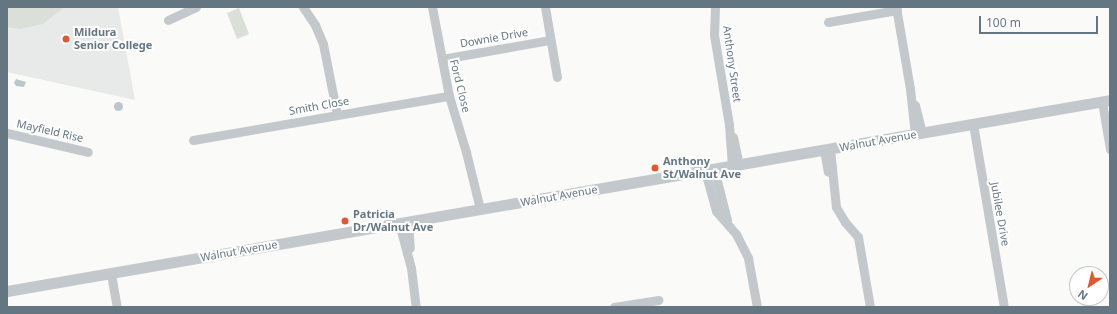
<!DOCTYPE html>
<style>
body{margin:0}
#map{position:relative;width:1117px;height:314px;overflow:hidden;background:#fafaf8;font-family:"Noto Sans",sans-serif}
div>[style]{position:absolute}
[style*='--x']{left:calc(var(--x)*1px);top:calc(var(--y)*1px);width:calc(var(--w)*1px);rotate:calc(var(--a)*1deg)}
.built>*{inset:0;background:#e8e9e9}
.green>*{inset:0;background:#dadfd7}
.water>*{inset:0;background:#bbc7cb}
.round{border-radius:50%}
.minor>*{height:9px;margin:-4.5px;padding:0 4.5px;transform-origin:4.5px;border-radius:4.5px;background:#c3c8cc}
.tertiary>*{height:11px;margin:-5.5px;padding:0 5.5px;transform-origin:5.5px;border-radius:5.5px;background:#c3c8cc}
.dots>*{width:11px;height:11px;translate:-50% -50%;box-sizing:border-box;border:2px solid #fff;border-radius:50%}
span{translate:-50% -50%;white-space:nowrap;text-align:center;line-height:1.15;-webkit-text-stroke:4px #fff;paint-order:stroke}
.poi-label{font-size:11px;color:#657683;font-weight:700}
.left{translate:0 -50%;text-align:left}
.street-label{font-size:11px;color:#657683}
.frame{position:absolute;inset:0;border:8px solid #657683;pointer-events:none}
.north{position:absolute;left:1069px;top:266px;width:40px;height:40px;box-sizing:border-box;background:#fff;border:1px solid #c1c8cd;border-radius:50%;rotate:215deg;font-size:11px;font-weight:700;line-height:16px;text-align:center;color:#657683}
.north::after{content:'';display:block;margin:auto;width:14px;height:18px;background:#e4572e;clip-path:polygon(50% 0,100% 100%,50% 72%,0 100%)}
.scale{position:absolute;left:979px;top:16px;width:119px;height:18px;box-sizing:border-box;border:2px solid #657683;border-top:0;padding-left:5px;font-size:12px;line-height:14px;white-space:nowrap;color:#657683;-webkit-text-stroke:3px #fff;paint-order:stroke}
</style>
<div id="map">
<div class="built">
<i style="clip-path:polygon(7px 7px,118px 7px,135px 100px,7px 72px)"></i>
</div>
<div class="green">
<i style="clip-path:polygon(7px 7px,64px 7px,43px 24px,20px 29px,7px 27px)"></i>
<i style="clip-path:polygon(239px 8px,249px 34px,237px 39px,227px 13px)"></i>
</div>
<div class="water">
<i style="clip-path:polygon(16px 79px,26px 82px,24px 87px,16px 86px,14px 83px)"></i>
<i class="round" style="left:113.5px;top:101.5px;width:9px;height:9px"></i>
</div>
<div class="minor">
<i style="--x:303;--y:7;--w:22;--a:56"></i>
<i style="--x:315;--y:25;--w:21;--a:67"></i>
<i style="--x:323;--y:44;--w:72;--a:78.8"></i>
<i style="--x:432;--y:7;--w:91;--a:79.2"></i>
<i style="--x:449;--y:96;--w:59;--a:73.1"></i>
<i style="--x:466;--y:152;--w:59;--a:76.2"></i>
<i style="--x:545;--y:7;--w:71;--a:80.3"></i>
<i style="--x:715;--y:7;--w:28;--a:92"></i>
<i style="--x:714;--y:35;--w:91;--a:80.5"></i>
<i style="--x:729;--y:125;--w:41;--a:85.8"></i>
<i style="--x:896;--y:7;--w:83;--a:80.3"></i>
<i style="--x:910;--y:89;--w:45;--a:83.7"></i>
<i style="--x:168;--y:20;--w:31;--a:-25"></i>
<i style="--x:828;--y:22;--w:70;--a:-9.9"></i>
<i style="--x:442;--y:59;--w:110;--a:-10"></i>
<i style="--x:1102;--y:102;--w:48;--a:80.3"></i>
<i style="--x:915;--y:105;--w:29;--a:76"></i>
<i style="--x:973;--y:124;--w:186;--a:80.4"></i>
<i style="--x:7;--y:133;--w:83;--a:13.2"></i>
<i style="--x:733;--y:137;--w:29;--a:78"></i>
<i style="--x:193;--y:140;--w:260;--a:-9.8"></i>
<i style="--x:830;--y:149;--w:58;--a:84.1"></i>
<i style="--x:836;--y:207;--w:17;--a:59"></i>
<i style="--x:845;--y:222;--w:20;--a:49"></i>
<i style="--x:858;--y:237;--w:71;--a:80.3"></i>
<i style="--x:824;--y:150;--w:22;--a:80"></i>
<i style="--x:714;--y:169;--w:53;--a:75.7"></i>
<i style="--x:705;--y:171;--w:41;--a:74.6"></i>
<i style="--x:716;--y:211;--w:30;--a:49"></i>
<i style="--x:736;--y:234;--w:27;--a:63"></i>
<i style="--x:748;--y:258;--w:50;--a:79.6"></i>
<i style="--x:408;--y:222;--w:26;--a:86"></i>
<i style="--x:399;--y:223;--w:47;--a:75.1"></i>
<i style="--x:411;--y:268;--w:39;--a:83"></i>
<i style="--x:111;--y:274;--w:34;--a:80"></i>
<i style="--x:614;--y:307;--w:45;--a:-9"></i>
</div>
<div class="tertiary">
<i style="--x:7;--y:291;--w:1119;--a:-9.82"></i>
</div>
<div class="dots">
<i style="left:66px;top:39px;background:#e4572e"></i>
<i style="left:655px;top:168px;background:#e4572e"></i>
<i style="left:345px;top:221px;background:#e4572e"></i>
</div>
<div class="poi-label">
<span class="left" style="left:74px;top:39px">Mildura<br>Senior College</span>
<span class="left" style="left:663px;top:168px">Anthony<br>St/Walnut Ave</span>
<span class="left" style="left:353px;top:221px">Patricia<br>Dr/Walnut Ave</span>
</div>
<div class="street-label">
<span style="left:494px;top:38px;rotate:-10deg">Downie Drive</span>
<span style="left:732px;top:64px;rotate:82deg">Anthony Street</span>
<span style="left:460px;top:86px;rotate:76deg">Ford Close</span>
<span style="left:319px;top:106px;rotate:-10deg">Smith Close</span>
<span style="left:50px;top:131px;rotate:13deg">Mayfield Rise</span>
<span style="left:878px;top:141px;rotate:-10deg">Walnut Avenue</span>
<span style="left:559px;top:196px;rotate:-10deg">Walnut Avenue</span>
<span style="left:1000px;top:214px;rotate:80deg">Jubilee Drive</span>
<span style="left:239px;top:251px;rotate:-10deg">Walnut Avenue</span>
</div>
<div class="frame"></div>
<div class="north">N</div>
<div class="scale">100 m</div>
</div>
